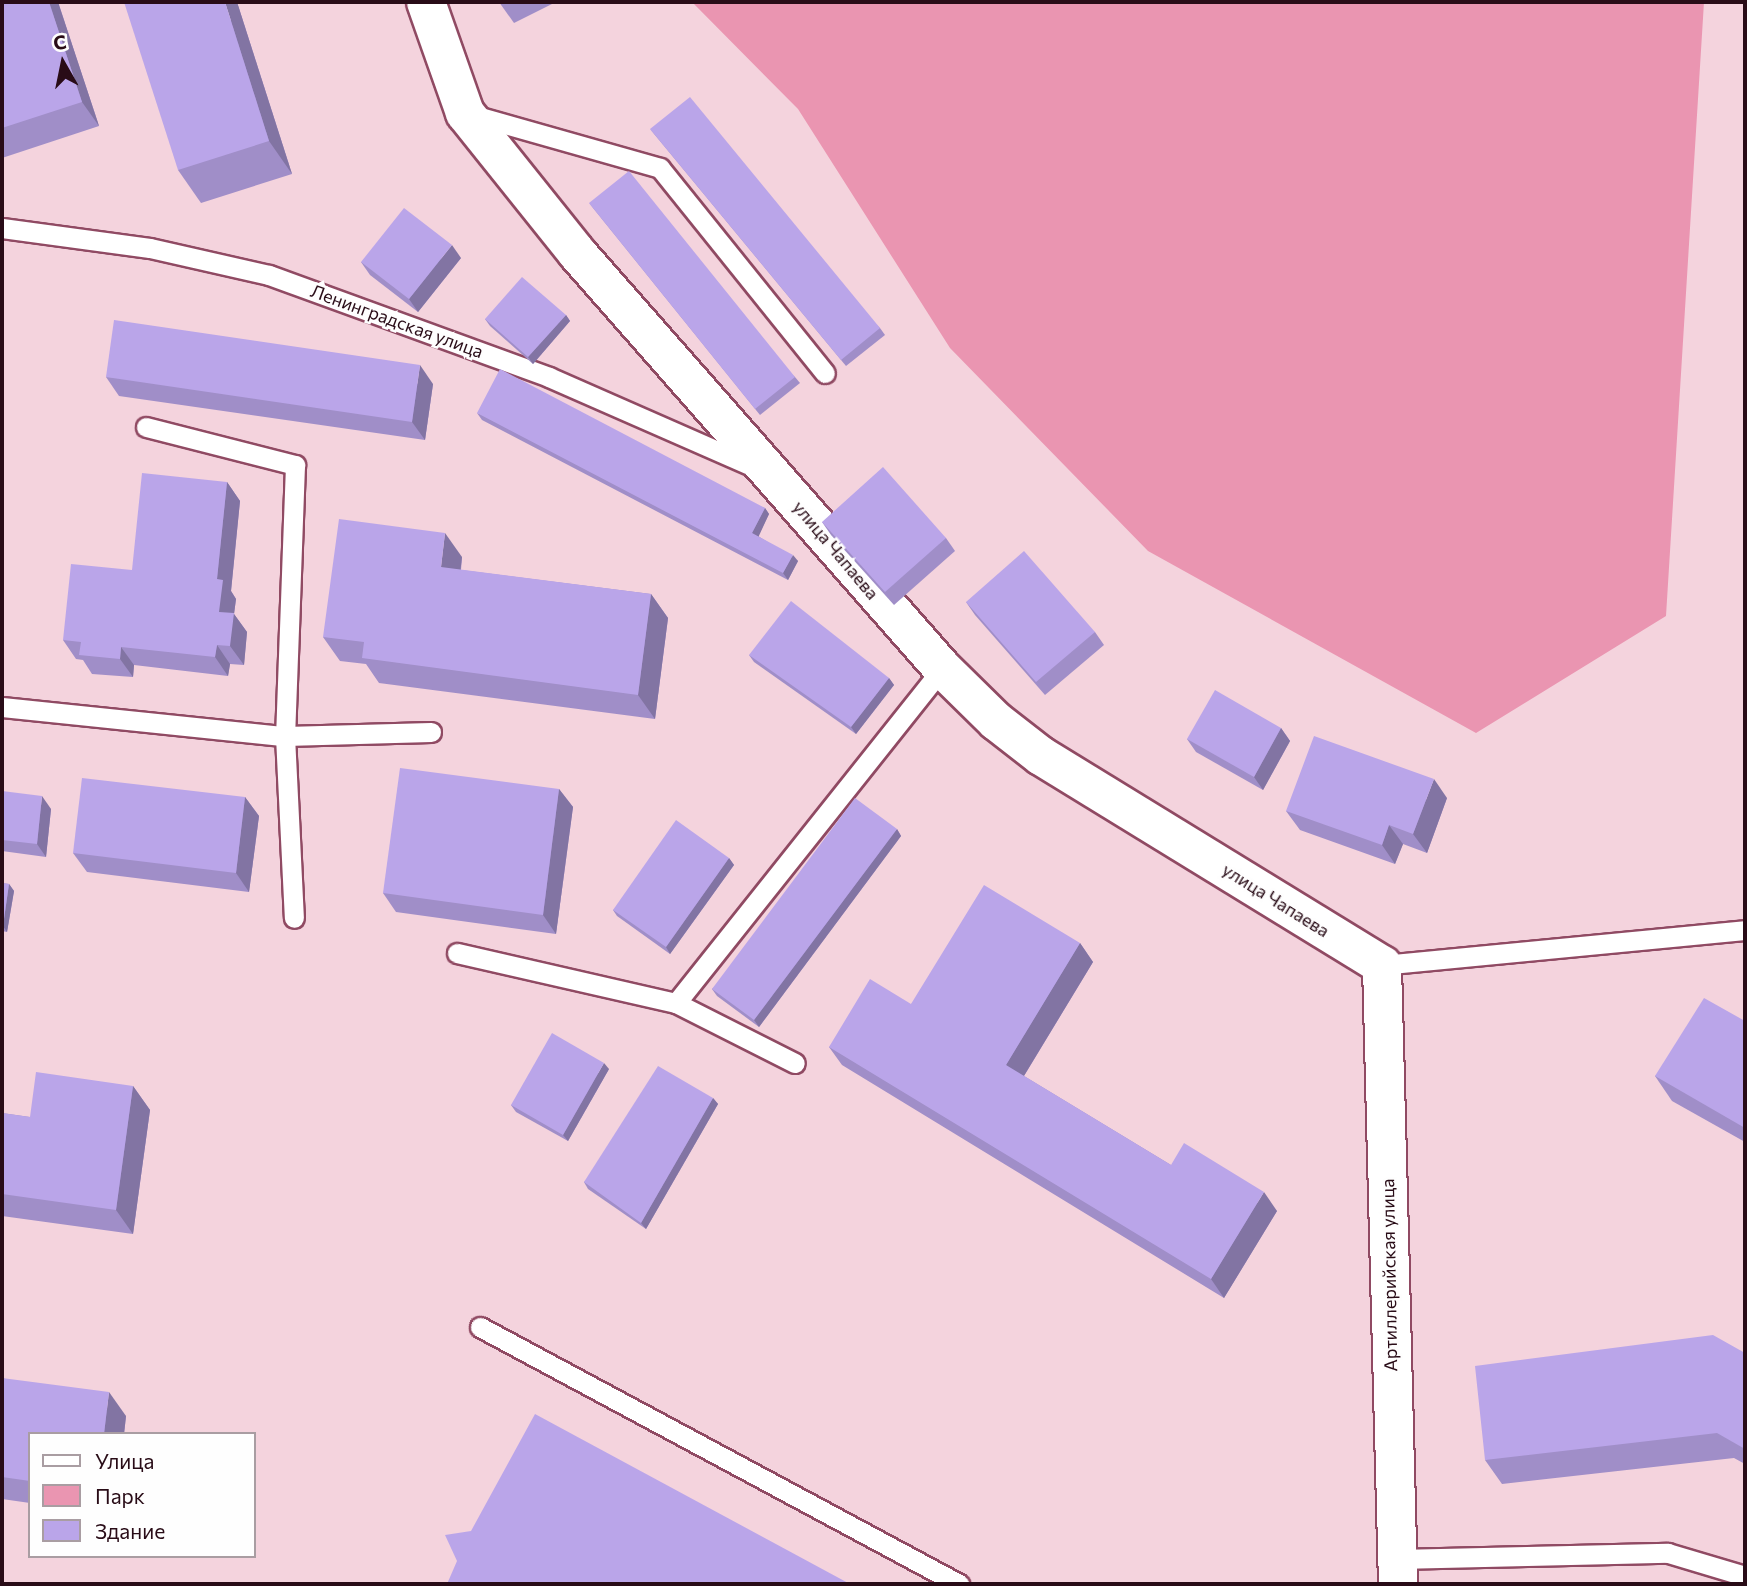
<!DOCTYPE html>
<meta charset="utf-8">
<style>
body{margin:0}
#map{position:relative;width:1747px;height:1586px;overflow:hidden;background:#f4d3dd;font-family:Commissioner,sans-serif}
div>[style]{position:absolute}
[style*='--x']{left:calc(var(--x)*1px);top:calc(var(--y)*1px);width:calc(var(--w)*1px);rotate:calc(var(--a)*1deg)}
.green>*{inset:0;background:#ea95b1}
.roads{filter:drop-shadow(2px 0 #904a63) drop-shadow(-2px 0 #904a63) drop-shadow(0 2px #904a63) drop-shadow(0 -2px #904a63)}
.lane>*{height:19px;margin:-9.5px;padding:0 9.5px;transform-origin:9.5px;border-radius:9.5px;background:#fff}
.street>*{height:38px;margin:-19px;padding:0 19px;transform-origin:19px;border-radius:19px;background:#fff}
.wall>*{inset:0;background:#a08ec8}
.shaded-wall>*{inset:0;background:#8274a3}
.building>*{inset:0;background:#baa5e9}
span{translate:-50% -50%;white-space:nowrap;text-align:center;line-height:1.15;-webkit-text-stroke:5px #fefefe;paint-order:stroke}
.street-label{font-size:18px;color:#290c17}
.frame{position:absolute;inset:0;border:4px solid #290c17;pointer-events:none}
.legend{position:absolute;left:28px;top:1432px;width:228px;height:126px;box-sizing:border-box;background:#fefefe;border:2px solid #a99da2;margin:0;padding:9px 12px;list-style:none;font-size:21px;color:#290c17}
.legend li{display:flex;align-items:center;gap:14px;height:35px}
.legend b{width:35px;border:2px solid #a99da2}
.north{position:absolute;left:28px;top:28px;width:70px;height:70px;-webkit-text-stroke:5px #fefefe;paint-order:stroke;rotate:351deg;font-size:19px;font-weight:700;line-height:28px;text-align:center;color:#290c17}
.north::after{content:'';display:block;margin:auto;width:24px;height:32px;background:#290c17;clip-path:polygon(50% 0,100% 100%,50% 72%,0 100%)}
</style>
<div id="map">
<div class="green">
<i style="clip-path:polygon(692px 2px,1704px 2px,1666px 616px,1476px 733px,1148px 551px,950px 348px,798px 109px)"></i>
</div>
<div class="roads">
<div class="lane">
<i style="--x:473;--y:115;--w:194;--a:15.8"></i>
<i style="--x:660;--y:168;--w:263;--a:51.2"></i>
<i style="--x:2;--y:228;--w:149;--a:7.7"></i>
<i style="--x:150;--y:248;--w:122;--a:12.8"></i>
<i style="--x:269;--y:275;--w:298;--a:20"></i>
<i style="--x:549;--y:377;--w:224;--a:23.7"></i>
<i style="--x:146;--y:427;--w:154;--a:14.3"></i>
<i style="--x:295;--y:465;--w:271;--a:92.1"></i>
<i style="--x:285;--y:736;--w:182;--a:87.2"></i>
<i style="--x:2;--y:707;--w:284;--a:5.9"></i>
<i style="--x:285;--y:736;--w:146;--a:-1.6"></i>
<i style="--x:457;--y:953;--w:225;--a:12.9"></i>
<i style="--x:676;--y:1003;--w:428;--a:-51.5"></i>
<i style="--x:1382;--y:965;--w:365;--a:-5.5"></i>
<i style="--x:676;--y:1003;--w:133;--a:26.8"></i>
<i style="--x:480;--y:1327;--w:544;--a:28.22"></i>
<i style="--x:1397;--y:1559;--w:271;--a:-1.3"></i>
<i style="--x:1668;--y:1553;--w:80;--a:16.6"></i>
</div>
<div class="street">
<i style="--x:426;--y:2;--w:118;--a:70.6"></i>
<i style="--x:465;--y:113;--w:179;--a:51.3"></i>
<i style="--x:577;--y:253;--w:553;--a:48.67"></i>
<i style="--x:942;--y:668;--w:76;--a:44.5"></i>
<i style="--x:996;--y:721;--w:57;--a:37.9"></i>
<i style="--x:1041;--y:756;--w:400;--a:31.5"></i>
<i style="--x:1382;--y:965;--w:619;--a:88.52"></i>
</div>
</div>
<div class="wall">
<i style="clip-path:polygon(2px 2px,58px 2px,99px 126px,2px 158px)"></i>
<i style="clip-path:polygon(237px 2px,292px 174px,201px 203px,178px 170px)"></i>
<i style="clip-path:polygon(499px 2px,556px 2px,514px 23px)"></i>
<i style="clip-path:polygon(650px 129px,880px 328px,885px 335px,846px 366px)"></i>
<i style="clip-path:polygon(589px 203px,795px 377px,800px 383px,760px 415px)"></i>
<i style="clip-path:polygon(461px 258px,418px 312px,370px 275px,361px 262px)"></i>
<i style="clip-path:polygon(566px 315px,570px 321px,533px 364px,490px 326px,485px 319px)"></i>
<i style="clip-path:polygon(106px 377px,433px 384px,425px 440px,119px 396px)"></i>
<i style="clip-path:polygon(477px 413px,765px 508px,769px 514px,758px 536px,798px 561px,788px 580px,482px 420px)"></i>
<i style="clip-path:polygon(227px 482px,240px 501px,231px 591px,236px 599px,234px 614px,247px 632px,244px 665px,230px 664px,228px 676px,134px 665px,133px 677px,92px 674px,83px 660px,76px 659px,63px 640px,132px 570px)"></i>
<i style="clip-path:polygon(822px 522px,946px 538px,955px 551px,894px 605px,831px 535px)"></i>
<i style="clip-path:polygon(462px 557px,461px 570px,651px 594px,668px 618px,655px 719px,379px 683px,366px 664px,340px 661px,323px 637px)"></i>
<i style="clip-path:polygon(966px 602px,1095px 632px,1104px 645px,1045px 695px,975px 615px)"></i>
<i style="clip-path:polygon(749px 655px,889px 678px,894px 685px,856px 734px,754px 662px)"></i>
<i style="clip-path:polygon(1281px 728px,1290px 741px,1263px 790px,1196px 752px,1187px 739px)"></i>
<i style="clip-path:polygon(559px 789px,573px 807px,556px 934px,396px 912px,383px 893px)"></i>
<i style="clip-path:polygon(2px 791px,51px 809px,46px 857px,2px 851px)"></i>
<i style="clip-path:polygon(245px 797px,259px 816px,249px 892px,87px 872px,73px 853px)"></i>
<i style="clip-path:polygon(1447px 798px,1427px 853px,1403px 844px,1395px 864px,1300px 830px,1286px 811px)"></i>
<i style="clip-path:polygon(897px 829px,901px 836px,759px 1027px,717px 996px,712px 989px)"></i>
<i style="clip-path:polygon(729px 858px,734px 865px,670px 954px,617px 916px,613px 910px)"></i>
<i style="clip-path:polygon(2px 883px,9px 884px,14px 891px,7px 932px,2px 931px)"></i>
<i style="clip-path:polygon(1080px 943px,1093px 962px,1024px 1076px,1171px 1165px,1277px 1211px,1224px 1298px,842px 1065px,829px 1047px,911px 1004px)"></i>
<i style="clip-path:polygon(1745px 1021px,1745px 1142px,1672px 1101px,1655px 1076px)"></i>
<i style="clip-path:polygon(609px 1069px,568px 1141px,516px 1112px,511px 1105px)"></i>
<i style="clip-path:polygon(133px 1086px,150px 1110px,133px 1234px,2px 1216px,2px 1113px,30px 1117px)"></i>
<i style="clip-path:polygon(713px 1098px,718px 1104px,646px 1229px,588px 1189px,584px 1182px)"></i>
<i style="clip-path:polygon(1745px 1353px,1745px 1464px,1734px 1458px,1502px 1484px,1485px 1460px)"></i>
<i style="clip-path:polygon(2px 1378px,126px 1416px,124px 1434px,30px 1434px,30px 1503px,2px 1499px)"></i>
</div>
<div class="shaded-wall">
<i style="clip-path:polygon(49px 2px,58px 2px,99px 126px,82px 102px)"></i>
<i style="clip-path:polygon(225px 2px,237px 2px,292px 174px,269px 141px)"></i>
<i style="clip-path:polygon(452px 245px,461px 258px,418px 312px,409px 299px)"></i>
<i style="clip-path:polygon(566px 315px,570px 321px,533px 364px,528px 357px)"></i>
<i style="clip-path:polygon(420px 365px,433px 384px,425px 440px,412px 422px)"></i>
<i style="clip-path:polygon(227px 482px,240px 501px,231px 591px,236px 599px,234px 614px,247px 632px,244px 665px,230px 646px,219px 612px,217px 579px)"></i>
<i style="clip-path:polygon(765px 508px,769px 514px,757px 540px,752px 533px)"></i>
<i style="clip-path:polygon(445px 533px,462px 557px,458px 591px,441px 567px)"></i>
<i style="clip-path:polygon(793px 555px,798px 561px,788px 580px,783px 573px)"></i>
<i style="clip-path:polygon(651px 594px,668px 618px,655px 719px,638px 695px)"></i>
<i style="clip-path:polygon(217px 645px,230px 664px,228px 676px,215px 657px)"></i>
<i style="clip-path:polygon(121px 647px,134px 665px,133px 677px,120px 659px)"></i>
<i style="clip-path:polygon(889px 678px,894px 685px,856px 734px,851px 727px)"></i>
<i style="clip-path:polygon(1281px 728px,1290px 741px,1263px 790px,1254px 777px)"></i>
<i style="clip-path:polygon(1434px 779px,1447px 798px,1427px 853px,1413px 834px)"></i>
<i style="clip-path:polygon(559px 789px,573px 807px,556px 934px,543px 915px)"></i>
<i style="clip-path:polygon(42px 796px,51px 809px,46px 857px,37px 844px)"></i>
<i style="clip-path:polygon(245px 797px,259px 816px,249px 892px,236px 873px)"></i>
<i style="clip-path:polygon(1389px 825px,1403px 844px,1395px 864px,1382px 845px)"></i>
<i style="clip-path:polygon(897px 829px,901px 836px,759px 1027px,754px 1020px)"></i>
<i style="clip-path:polygon(729px 858px,734px 865px,670px 954px,666px 947px)"></i>
<i style="clip-path:polygon(9px 884px,14px 891px,7px 932px,3px 926px)"></i>
<i style="clip-path:polygon(1080px 943px,1093px 962px,1019px 1084px,1006px 1065px)"></i>
<i style="clip-path:polygon(604px 1063px,609px 1069px,568px 1141px,563px 1135px)"></i>
<i style="clip-path:polygon(133px 1086px,150px 1110px,133px 1234px,116px 1210px)"></i>
<i style="clip-path:polygon(713px 1098px,718px 1104px,646px 1229px,641px 1223px)"></i>
<i style="clip-path:polygon(1264px 1192px,1277px 1211px,1224px 1298px,1211px 1279px)"></i>
<i style="clip-path:polygon(109px 1392px,126px 1416px,124px 1434px,104px 1434px)"></i>
</div>
<div class="building">
<i style="clip-path:polygon(2px 2px,49px 2px,82px 102px,2px 128px)"></i>
<i style="clip-path:polygon(124px 2px,225px 2px,269px 141px,178px 170px)"></i>
<i style="clip-path:polygon(690px 97px,880px 328px,841px 360px,650px 129px)"></i>
<i style="clip-path:polygon(629px 171px,795px 377px,755px 409px,589px 203px)"></i>
<i style="clip-path:polygon(404px 208px,452px 245px,409px 299px,361px 262px)"></i>
<i style="clip-path:polygon(522px 277px,566px 315px,528px 357px,485px 319px)"></i>
<i style="clip-path:polygon(114px 320px,420px 365px,412px 422px,106px 377px)"></i>
<i style="clip-path:polygon(500px 369px,765px 508px,752px 533px,793px 555px,783px 573px,477px 413px)"></i>
<i style="clip-path:polygon(883px 467px,946px 538px,885px 592px,822px 522px)"></i>
<i style="clip-path:polygon(142px 473px,227px 482px,217px 579px,223px 580px,219px 612px,234px 613px,230px 646px,217px 645px,215px 657px,121px 647px,120px 659px,79px 655px,81px 642px,63px 640px,71px 564px,132px 570px)"></i>
<i style="clip-path:polygon(339px 519px,445px 533px,441px 567px,651px 594px,638px 695px,362px 658px,364px 642px,323px 637px)"></i>
<i style="clip-path:polygon(1024px 551px,1095px 632px,1036px 682px,966px 602px)"></i>
<i style="clip-path:polygon(791px 601px,889px 678px,851px 727px,749px 655px)"></i>
<i style="clip-path:polygon(1215px 690px,1281px 728px,1254px 777px,1187px 739px)"></i>
<i style="clip-path:polygon(1314px 736px,1434px 779px,1413px 834px,1389px 825px,1382px 845px,1286px 811px)"></i>
<i style="clip-path:polygon(400px 768px,559px 789px,543px 915px,383px 893px)"></i>
<i style="clip-path:polygon(82px 778px,245px 797px,236px 873px,73px 853px)"></i>
<i style="clip-path:polygon(2px 791px,42px 796px,37px 844px,2px 840px)"></i>
<i style="clip-path:polygon(855px 798px,897px 829px,754px 1020px,712px 989px)"></i>
<i style="clip-path:polygon(676px 820px,729px 858px,666px 947px,613px 910px)"></i>
<i style="clip-path:polygon(2px 883px,9px 884px,3px 926px,2px 925px)"></i>
<i style="clip-path:polygon(984px 885px,1080px 943px,1006px 1065px,1171px 1165px,1184px 1143px,1264px 1192px,1211px 1279px,829px 1047px,870px 979px,911px 1004px)"></i>
<i style="clip-path:polygon(1704px 998px,1745px 1021px,1745px 1128px,1655px 1076px)"></i>
<i style="clip-path:polygon(552px 1033px,604px 1063px,563px 1135px,511px 1105px)"></i>
<i style="clip-path:polygon(658px 1066px,713px 1098px,641px 1223px,584px 1182px)"></i>
<i style="clip-path:polygon(36px 1072px,133px 1086px,116px 1210px,2px 1194px,2px 1113px,30px 1117px)"></i>
<i style="clip-path:polygon(1713px 1335px,1745px 1353px,1745px 1449px,1717px 1433px,1485px 1460px,1475px 1366px)"></i>
<i style="clip-path:polygon(2px 1378px,109px 1392px,104px 1434px,30px 1434px,30px 1481px,2px 1477px)"></i>
<i style="clip-path:polygon(535px 1414px,850px 1584px,447px 1584px,457px 1561px,445px 1535px,471px 1531px)"></i>
</div>
<div class="street-label">
<span style="left:397px;top:321px;rotate:20deg">Ленинградская улица</span>
<span style="left:836px;top:550px;rotate:50deg">улица Чапаева</span>
<span style="left:1276px;top:900px;rotate:32deg">улица Чапаева</span>
<span style="left:1389px;top:1275px;rotate:-91deg">Артиллерийская улица</span>
</div>
<div class="frame"></div>
<ul class="legend">
<li><b style="height:9px;background:#fff"></b>Улица</li>
<li><b style="height:19px;background:#ea95b1"></b>Парк</li>
<li><b style="height:19px;background:#baa5e9"></b>Здание</li>
</ul>
<div class="north">С</div>
</div>
